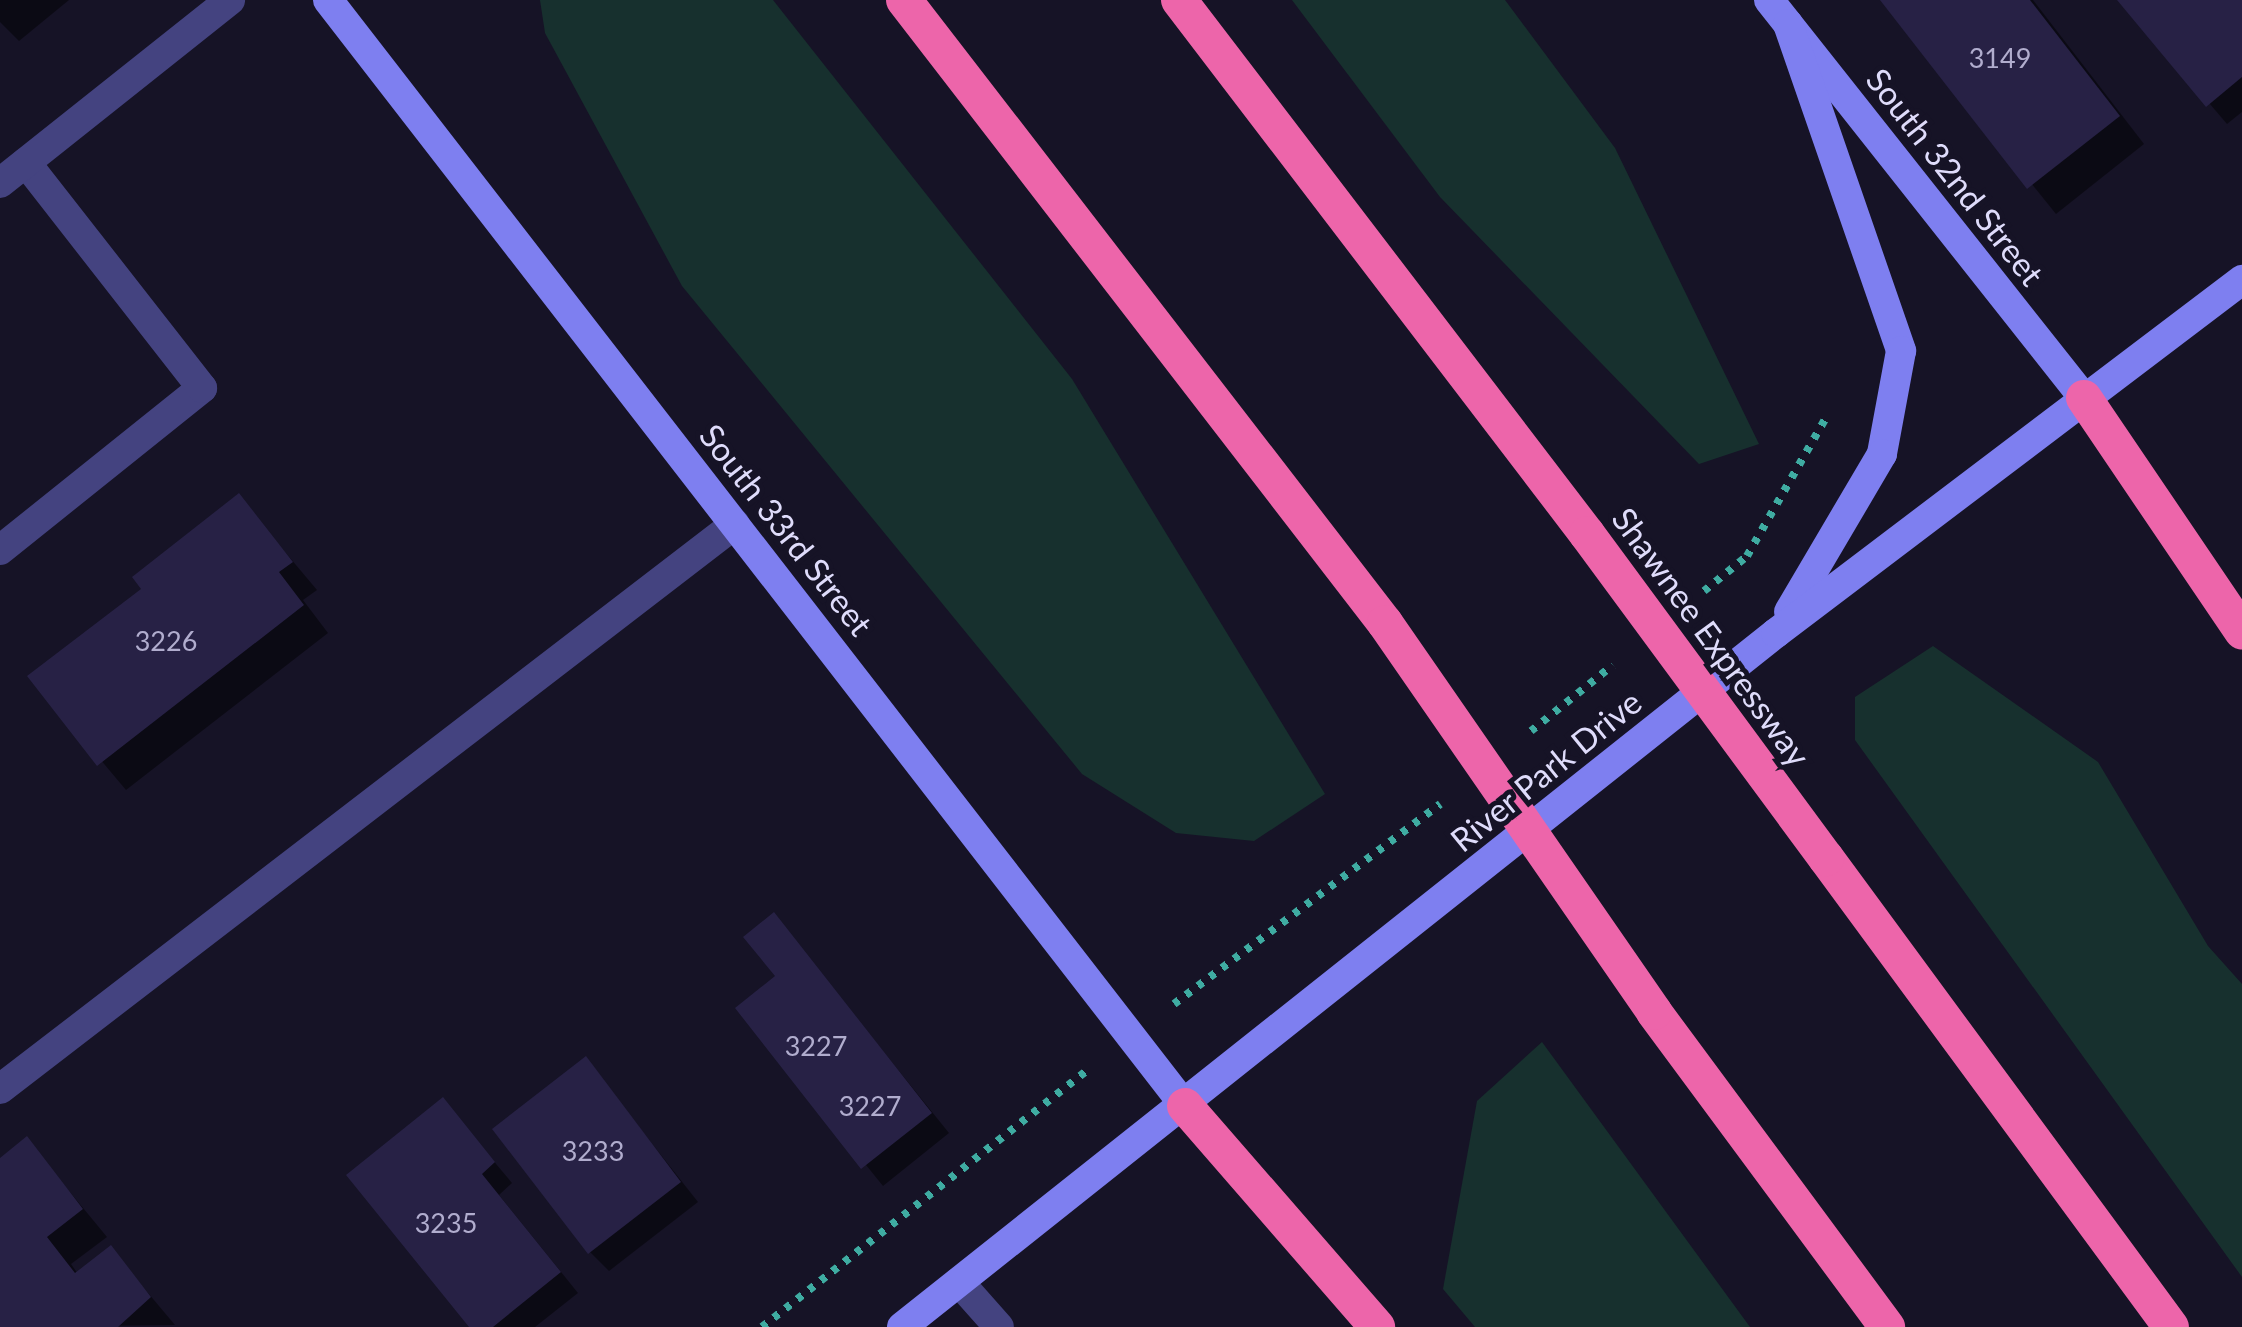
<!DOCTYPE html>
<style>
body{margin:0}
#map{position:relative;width:2242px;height:1327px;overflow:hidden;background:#161326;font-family:Lato,sans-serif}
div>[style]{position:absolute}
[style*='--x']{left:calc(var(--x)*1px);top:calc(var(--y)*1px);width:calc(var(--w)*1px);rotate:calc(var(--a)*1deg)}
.green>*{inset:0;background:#17302e}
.shadow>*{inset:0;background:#0007}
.building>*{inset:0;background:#272145}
.path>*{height:8px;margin-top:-4px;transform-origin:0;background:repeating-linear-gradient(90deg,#3faca2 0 6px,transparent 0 15px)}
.lane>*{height:30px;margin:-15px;padding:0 15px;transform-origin:15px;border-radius:15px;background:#444380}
.street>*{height:30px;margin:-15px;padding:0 15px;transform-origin:15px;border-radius:15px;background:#444380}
.secondary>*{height:30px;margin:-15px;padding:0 15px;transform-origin:15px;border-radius:15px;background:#7e7ff0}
.highway>*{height:36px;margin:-18px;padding:0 18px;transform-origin:18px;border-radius:18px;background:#ed65aa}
.highway-bridge>*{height:36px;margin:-18px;padding:0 18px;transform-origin:18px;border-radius:18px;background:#ed65aa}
span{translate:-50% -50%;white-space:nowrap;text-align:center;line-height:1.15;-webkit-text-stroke:10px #161326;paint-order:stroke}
.number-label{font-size:27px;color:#b1adce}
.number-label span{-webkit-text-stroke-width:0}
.street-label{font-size:33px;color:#dfdcfb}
</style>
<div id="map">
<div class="green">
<i style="clip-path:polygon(540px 0,773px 0,1072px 379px,1325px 794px,1254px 841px,1176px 833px,1082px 774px,682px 286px,545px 33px)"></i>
<i style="clip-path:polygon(1292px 0,1505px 0,1615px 148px,1759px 444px,1699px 464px,1440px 197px)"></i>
<i style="clip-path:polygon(1933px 646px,2098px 762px,2208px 946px,2242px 984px,2242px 1277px,1855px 740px,1855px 697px)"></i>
<i style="clip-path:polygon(1542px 1042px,1750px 1327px,1475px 1327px,1443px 1289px,1477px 1101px)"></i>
</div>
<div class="shadow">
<i style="clip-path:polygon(0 0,69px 0,19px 41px,0 22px)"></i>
<i style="clip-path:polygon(1884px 0,2033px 0,2144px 144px,2056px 214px)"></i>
<i style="clip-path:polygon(2121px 0,2242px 0,2242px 112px,2227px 124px)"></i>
<i style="clip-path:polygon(239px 497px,317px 590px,303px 600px,328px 633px,126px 790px,31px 677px,145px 589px)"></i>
<i style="clip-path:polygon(774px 916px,949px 1133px,883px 1186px,739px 1008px,779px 977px)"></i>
<i style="clip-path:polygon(586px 1060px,698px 1202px,609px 1271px,590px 1252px)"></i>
<i style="clip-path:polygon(443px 1101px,512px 1183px,499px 1195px,578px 1293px,535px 1327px,472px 1327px)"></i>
<i style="clip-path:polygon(27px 1140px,107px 1237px,71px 1264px,78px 1274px,111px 1249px,175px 1325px,0 1327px,0 1161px)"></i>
</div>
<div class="building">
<i style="clip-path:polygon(1880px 0,2030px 0,2120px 116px,2027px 189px)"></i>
<i style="clip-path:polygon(2117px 0,2242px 0,2242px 77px,2206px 107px)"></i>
<i style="clip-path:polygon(239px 493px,293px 562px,279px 572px,304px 605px,97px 766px,27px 676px,141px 589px,132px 577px)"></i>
<i style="clip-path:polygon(774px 912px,932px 1113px,861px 1169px,735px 1008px,775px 976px,743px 937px)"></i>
<i style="clip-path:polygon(586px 1056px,681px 1182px,588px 1254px,492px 1129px)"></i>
<i style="clip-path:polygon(443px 1097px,495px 1162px,482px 1174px,561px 1272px,493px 1327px,469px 1327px,346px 1175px)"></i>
<i style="clip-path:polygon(27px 1136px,83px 1209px,47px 1237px,75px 1273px,111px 1245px,151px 1297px,118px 1327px,0 1327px,0 1158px)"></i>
</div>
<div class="path">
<i style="--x:1704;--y:591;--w:55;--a:-39.1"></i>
<i style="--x:1747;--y:556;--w:163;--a:-60.3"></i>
<i style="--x:1531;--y:731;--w:105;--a:-38.8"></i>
<i style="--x:1174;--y:1004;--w:333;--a:-36.9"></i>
<i style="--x:762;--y:1327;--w:413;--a:-38.3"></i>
</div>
<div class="lane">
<i style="--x:0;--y:550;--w:259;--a:-38.7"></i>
<i style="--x:202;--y:388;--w:286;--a:-128"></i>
<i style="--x:0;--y:1089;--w:927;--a:-37.55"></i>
<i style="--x:959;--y:1282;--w:60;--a:48.4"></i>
</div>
<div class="street">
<i style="--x:0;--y:183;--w:294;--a:-38.5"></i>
</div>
<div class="secondary">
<i style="--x:328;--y:0;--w:1399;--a:52.23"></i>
<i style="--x:1769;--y:0;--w:508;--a:51.64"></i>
<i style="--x:1788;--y:24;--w:346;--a:70.9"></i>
<i style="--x:1901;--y:351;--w:105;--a:100.5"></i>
<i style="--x:1882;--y:454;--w:183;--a:120.5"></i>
<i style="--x:902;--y:1327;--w:1116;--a:-38.45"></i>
<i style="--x:1776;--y:633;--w:585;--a:-37.14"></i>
</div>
<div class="highway">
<i style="--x:904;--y:0;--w:787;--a:52.33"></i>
<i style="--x:1179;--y:0;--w:672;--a:52.62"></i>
<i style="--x:2084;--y:398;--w:282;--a:55.9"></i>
<i style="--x:1826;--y:858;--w:582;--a:53.66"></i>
<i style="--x:1654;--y:1012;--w:392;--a:53.5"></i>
<i style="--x:1185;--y:1106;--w:293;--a:49"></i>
</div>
<div class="highway-bridge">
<i style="--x:1587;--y:534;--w:403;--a:53.6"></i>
<i style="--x:1385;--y:623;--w:473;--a:55.3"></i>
</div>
<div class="number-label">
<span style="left:2000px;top:58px">3149</span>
<span style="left:166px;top:641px">3226</span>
<span style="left:816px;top:1046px">3227</span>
<span style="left:870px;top:1106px">3227</span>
<span style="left:593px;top:1151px">3233</span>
<span style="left:446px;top:1223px">3235</span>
</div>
<div class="street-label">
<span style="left:1955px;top:177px;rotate:52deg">South 32nd Street</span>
<span style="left:786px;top:530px;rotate:52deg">South 33rd Street</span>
<span style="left:1711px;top:637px;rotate:54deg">Shawnee Expressway</span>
<span style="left:1546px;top:771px;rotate:-39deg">River Park Drive</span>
</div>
</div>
